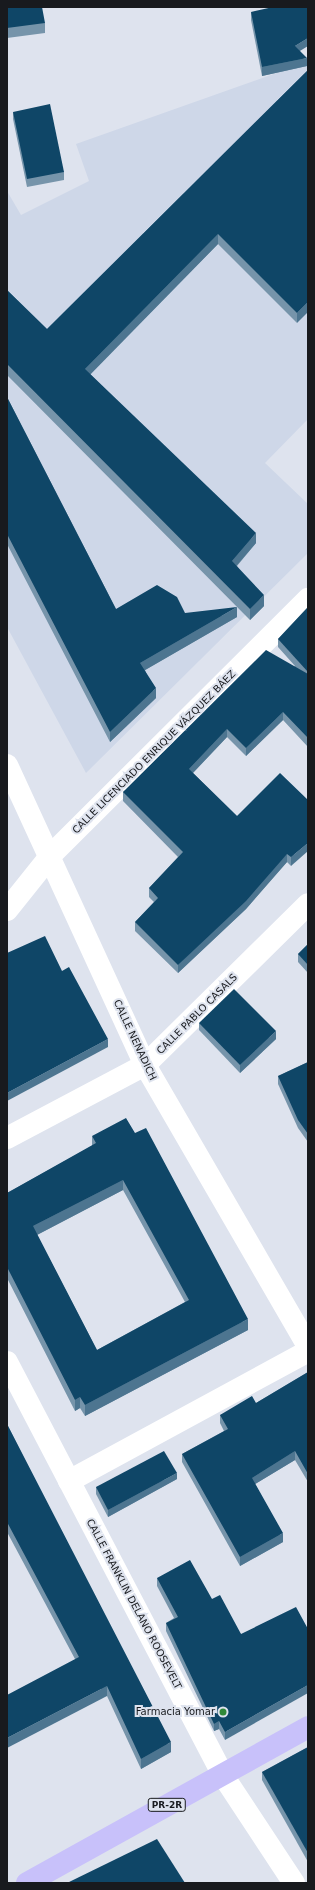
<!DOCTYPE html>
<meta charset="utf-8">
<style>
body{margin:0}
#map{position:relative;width:315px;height:1890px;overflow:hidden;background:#dee3ee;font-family:"DejaVu Sans",sans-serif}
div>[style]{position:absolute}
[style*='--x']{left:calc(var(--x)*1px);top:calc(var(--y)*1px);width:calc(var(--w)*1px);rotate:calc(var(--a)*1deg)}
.built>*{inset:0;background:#ced7e8}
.minor>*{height:22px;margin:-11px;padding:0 11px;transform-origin:11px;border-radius:11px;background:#fff}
.primary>*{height:22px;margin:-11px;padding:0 11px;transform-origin:11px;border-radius:11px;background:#c8c1fa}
.wall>*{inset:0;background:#7694aa}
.shaded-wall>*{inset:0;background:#4d7590}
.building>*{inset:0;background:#0f4667}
.dots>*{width:11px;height:11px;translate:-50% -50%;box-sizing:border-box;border:2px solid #dee3ee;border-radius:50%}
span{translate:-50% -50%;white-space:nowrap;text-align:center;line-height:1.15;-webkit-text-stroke:4px #dee3ee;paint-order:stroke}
.shield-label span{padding:1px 3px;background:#dee3ee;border:1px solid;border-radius:3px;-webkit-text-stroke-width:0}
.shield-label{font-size:9px;color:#181a1e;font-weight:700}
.street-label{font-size:10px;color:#181a1e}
.poi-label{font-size:10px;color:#181a1e}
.right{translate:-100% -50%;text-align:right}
.frame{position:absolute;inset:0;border:8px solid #181a1e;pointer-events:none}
</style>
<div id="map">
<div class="built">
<i style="clip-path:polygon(308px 58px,308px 419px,265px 463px,308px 504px,308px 553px,86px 773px,7px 627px,7px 191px,21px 215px,89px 181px,76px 144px,296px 66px)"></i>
</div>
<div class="minor">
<i style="--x:7;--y:765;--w:330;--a:65.3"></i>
<i style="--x:145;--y:1065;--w:325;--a:59.9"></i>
<i style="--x:7;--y:910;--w:70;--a:-51.3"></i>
<i style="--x:51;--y:855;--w:363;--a:-44.9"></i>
<i style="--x:7;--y:1138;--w:156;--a:-27.9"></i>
<i style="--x:145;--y:1065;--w:229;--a:-44.6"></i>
<i style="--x:7;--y:1362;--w:465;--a:62.4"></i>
<i style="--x:222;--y:1774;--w:131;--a:56.6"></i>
<i style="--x:69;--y:1481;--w:272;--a:-28.5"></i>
</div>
<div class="primary">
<i style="--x:27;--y:1883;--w:321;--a:-29"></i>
</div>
<div class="wall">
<i style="clip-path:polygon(7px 7px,45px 23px,45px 33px,7px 38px)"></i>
<i style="clip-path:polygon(251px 12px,300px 51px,307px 66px,262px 76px,251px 20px)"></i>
<i style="clip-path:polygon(308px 70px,297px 323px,218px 244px,90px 374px,256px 543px,237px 566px,264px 606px,250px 620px,7px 375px,7px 290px,47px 329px)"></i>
<i style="clip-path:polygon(13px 112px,64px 172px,64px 180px,27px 187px,13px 119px)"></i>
<i style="clip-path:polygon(7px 397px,116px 609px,185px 613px,237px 617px,145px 670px,156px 698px,110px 742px,7px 544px)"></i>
<i style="clip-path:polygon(308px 607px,308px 747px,283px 720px,246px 756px,227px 737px,193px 773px,237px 816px,308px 800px,291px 866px,287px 862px,246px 909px,178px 973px,135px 931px,135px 922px,154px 902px,149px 897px,149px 888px,178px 857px,123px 801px,123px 792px,295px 666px,278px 647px,278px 639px)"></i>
<i style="clip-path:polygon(308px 944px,308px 973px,298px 962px,298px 954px)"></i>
<i style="clip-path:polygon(199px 1023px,276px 1039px,240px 1073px,199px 1030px)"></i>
<i style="clip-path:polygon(308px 1062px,308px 1142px,298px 1128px,278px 1084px,278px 1076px)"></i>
<i style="clip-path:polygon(evenodd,92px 1136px,248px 1330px,85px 1416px,80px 1408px,75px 1411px,7px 1278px,7px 1193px,92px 1146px,92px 1136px,123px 1190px,185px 1302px,97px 1350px,37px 1235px,123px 1190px)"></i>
<i style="clip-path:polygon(308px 1372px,308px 1482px,295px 1460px,255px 1484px,283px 1542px,240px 1566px,182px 1462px,182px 1454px,224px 1431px,220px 1423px,220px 1415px,256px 1403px)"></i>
<i style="clip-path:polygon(7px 1424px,171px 1752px,141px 1769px,107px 1696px,75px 1659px,7px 1532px)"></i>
<i style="clip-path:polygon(177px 1479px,108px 1517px,96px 1494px,96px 1487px)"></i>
<i style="clip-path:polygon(157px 1578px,212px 1599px,241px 1634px,225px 1740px,219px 1729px,214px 1731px,166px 1631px,166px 1623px,174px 1618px,157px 1586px)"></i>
<i style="clip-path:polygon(308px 1747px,308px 1862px,262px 1780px,262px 1772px)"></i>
</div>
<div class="shaded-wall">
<i style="clip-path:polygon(308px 38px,308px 46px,295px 54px,295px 46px)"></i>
<i style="clip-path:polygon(307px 58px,307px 66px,262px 76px,262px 67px)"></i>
<i style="clip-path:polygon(218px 234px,218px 244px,85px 380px,85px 369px)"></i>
<i style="clip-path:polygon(308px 302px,308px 312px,297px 323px,297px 313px)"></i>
<i style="clip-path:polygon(256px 533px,256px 543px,232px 571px,232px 561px)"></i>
<i style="clip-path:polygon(264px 595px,264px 606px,250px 620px,250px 609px)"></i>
<i style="clip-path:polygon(237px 607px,237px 617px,140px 673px,140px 663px)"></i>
<i style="clip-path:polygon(156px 688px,156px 698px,110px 742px,110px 732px)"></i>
<i style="clip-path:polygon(283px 712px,283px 720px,246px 756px,246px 748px)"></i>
<i style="clip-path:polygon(227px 729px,227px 737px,189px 777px,189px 769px)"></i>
<i style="clip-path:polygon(308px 843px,308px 851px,291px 866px,291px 857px)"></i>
<i style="clip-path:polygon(287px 854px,287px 862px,246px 909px,178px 973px,178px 965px)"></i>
<i style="clip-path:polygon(276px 1031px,276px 1039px,240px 1073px,240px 1065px)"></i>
<i style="clip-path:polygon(108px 1039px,108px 1047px,7px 1101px,7px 1093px)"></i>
<i style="clip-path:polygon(123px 1180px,123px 1190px,33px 1237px,33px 1226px)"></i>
<i style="clip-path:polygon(248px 1319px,248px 1330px,85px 1416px,85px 1405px)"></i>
<i style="clip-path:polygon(80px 1397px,80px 1408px,75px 1411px,75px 1400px)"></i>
<i style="clip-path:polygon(295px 1451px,295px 1460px,252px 1486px,252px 1478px)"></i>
<i style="clip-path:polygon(177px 1473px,177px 1479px,108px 1517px,108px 1510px)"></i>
<i style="clip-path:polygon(283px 1533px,283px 1542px,240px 1566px,240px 1557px)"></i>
<i style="clip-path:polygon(308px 1685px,308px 1693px,225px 1740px,225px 1732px)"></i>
<i style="clip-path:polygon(107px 1686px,107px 1696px,7px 1748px,7px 1738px)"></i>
<i style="clip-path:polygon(219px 1721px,219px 1729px,214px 1731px,214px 1724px)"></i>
<i style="clip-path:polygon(171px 1742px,171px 1752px,141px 1769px,141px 1759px)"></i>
</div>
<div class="building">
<i style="clip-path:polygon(7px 7px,42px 7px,45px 23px,7px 28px)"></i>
<i style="clip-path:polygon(273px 7px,308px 7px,308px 38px,295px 46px,307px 58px,262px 67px,251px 12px)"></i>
<i style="clip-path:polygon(308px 70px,308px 302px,297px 313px,218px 234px,85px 369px,256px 533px,232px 561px,264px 595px,250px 609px,7px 364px,7px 290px,47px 329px)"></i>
<i style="clip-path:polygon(50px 104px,64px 172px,27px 179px,13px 112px)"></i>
<i style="clip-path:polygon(7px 397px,116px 609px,157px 585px,177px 597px,185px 613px,237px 607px,140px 663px,156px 688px,110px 732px,7px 534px)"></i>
<i style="clip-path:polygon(308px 607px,308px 672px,278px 639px)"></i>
<i style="clip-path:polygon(266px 650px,308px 674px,308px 738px,283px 712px,246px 748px,227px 729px,189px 769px,237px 816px,280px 773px,308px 800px,308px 843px,291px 857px,287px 854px,246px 901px,178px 965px,135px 922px,158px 898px,149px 888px,183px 852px,123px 792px)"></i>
<i style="clip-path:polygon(45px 936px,62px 971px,69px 967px,108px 1039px,7px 1093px,7px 953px)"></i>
<i style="clip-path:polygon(308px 944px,308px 965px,298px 954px)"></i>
<i style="clip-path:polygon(234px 989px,276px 1031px,240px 1065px,199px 1023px)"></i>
<i style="clip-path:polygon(308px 1062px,308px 1134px,298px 1120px,278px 1076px)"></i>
<i style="clip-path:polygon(evenodd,126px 1118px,135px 1133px,146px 1128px,248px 1319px,85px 1405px,80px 1397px,75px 1400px,7px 1267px,7px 1193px,96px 1143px,92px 1136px,126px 1118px,123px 1180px,189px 1300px,97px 1350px,33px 1226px,123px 1180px)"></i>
<i style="clip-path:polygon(308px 1372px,308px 1474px,295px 1451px,252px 1478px,283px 1533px,240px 1557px,182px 1454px,228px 1429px,220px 1415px,252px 1396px,256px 1403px)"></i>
<i style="clip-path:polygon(7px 1424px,171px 1742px,141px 1759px,107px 1686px,7px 1738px,7px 1695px,79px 1657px,7px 1522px)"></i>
<i style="clip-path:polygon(164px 1451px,177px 1473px,108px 1510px,96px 1487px)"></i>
<i style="clip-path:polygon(190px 1560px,212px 1599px,220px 1595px,241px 1634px,296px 1607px,308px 1629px,308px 1685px,225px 1732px,219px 1721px,214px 1724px,166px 1623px,178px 1617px,157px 1578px)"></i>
<i style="clip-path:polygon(308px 1747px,308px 1853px,262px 1772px)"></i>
<i style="clip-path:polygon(157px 1839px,185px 1883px,67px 1883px)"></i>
</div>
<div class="dots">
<i style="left:223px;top:1712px;background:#318939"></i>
</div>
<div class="shield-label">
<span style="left:167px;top:1805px">PR-2R</span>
</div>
<div class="street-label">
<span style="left:154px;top:752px;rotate:-45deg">CALLE LICENCIADO ENRIQUE VÁZQUEZ BÁEZ</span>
<span style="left:197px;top:1014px;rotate:-45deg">CALLE PABLO CASALS</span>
<span style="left:135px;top:1040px;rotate:65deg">CALLE NENADICH</span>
<span style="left:134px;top:1604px;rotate:62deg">CALLE FRANKLIN DELANO ROOSEVELT</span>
</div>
<div class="poi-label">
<span class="right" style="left:215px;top:1712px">Farmacia Yomar</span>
</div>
<div class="frame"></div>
</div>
